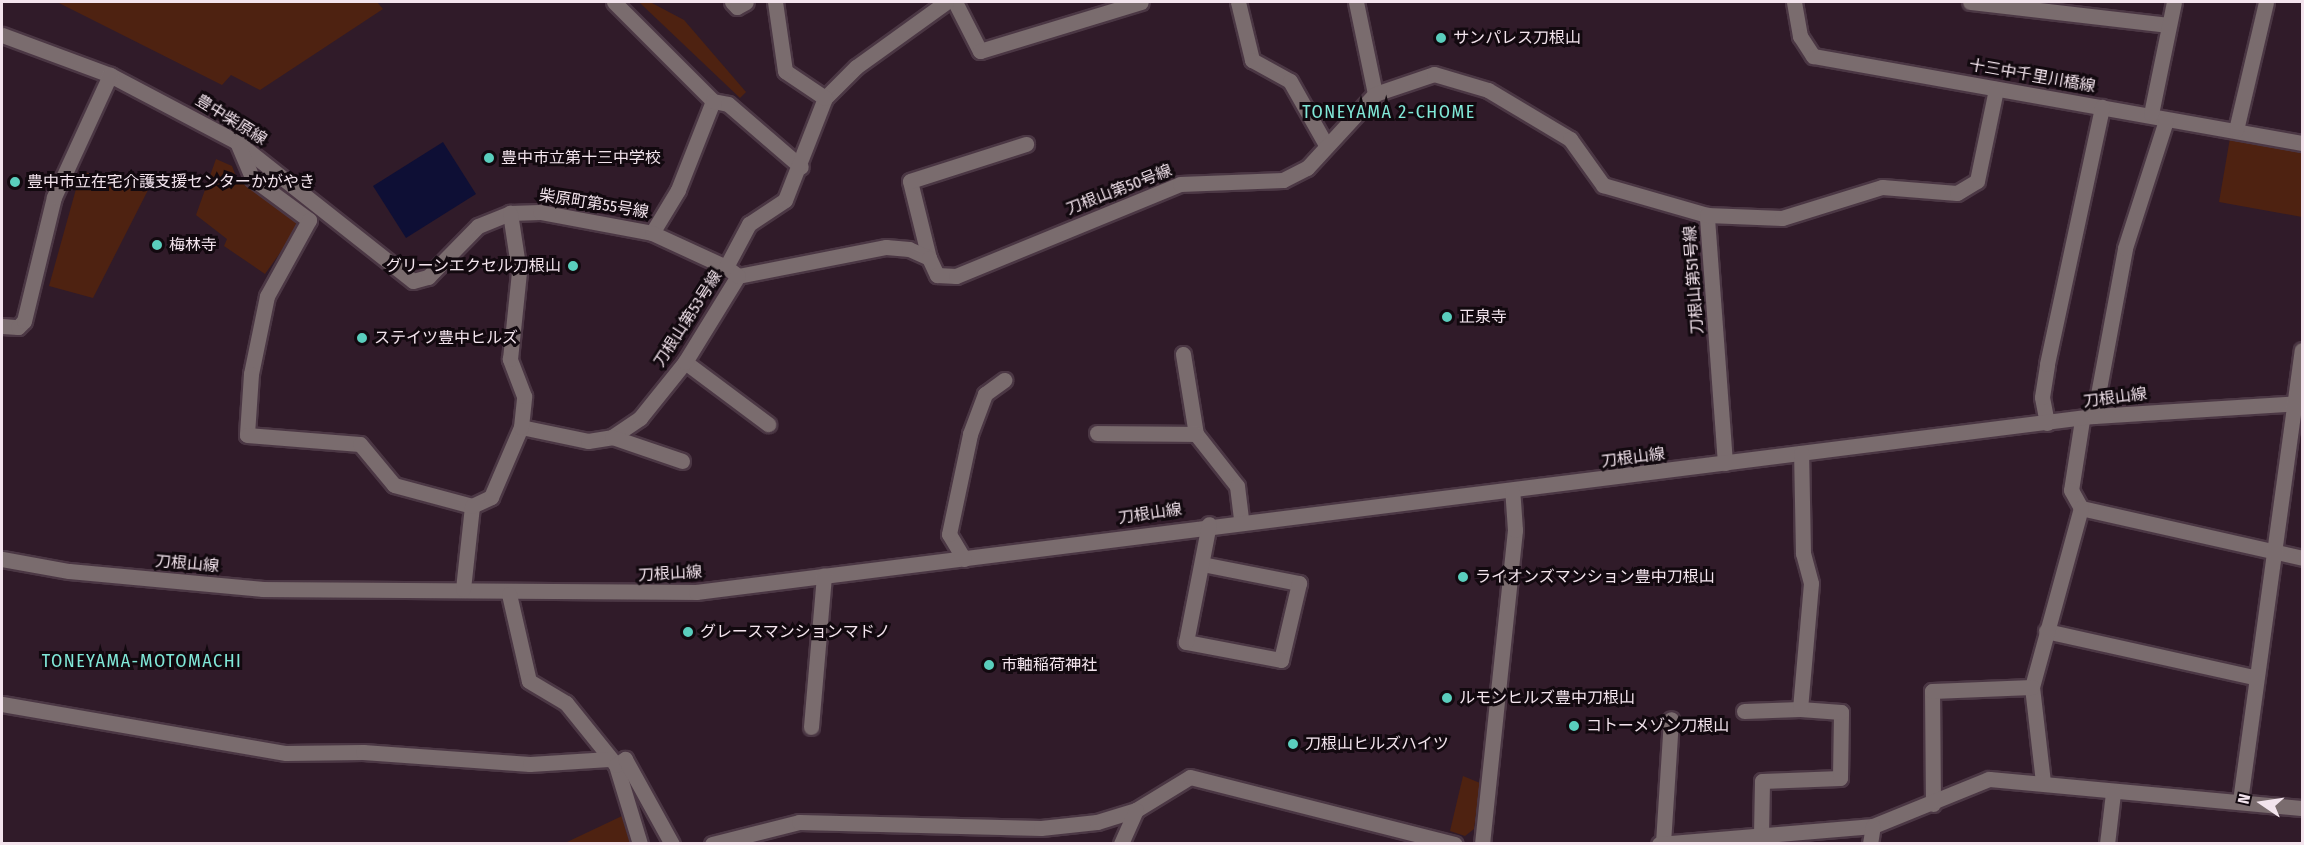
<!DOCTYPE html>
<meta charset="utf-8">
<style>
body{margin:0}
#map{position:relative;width:2304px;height:845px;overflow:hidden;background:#301b29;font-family:"Fira Sans Condensed","Noto Sans JP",sans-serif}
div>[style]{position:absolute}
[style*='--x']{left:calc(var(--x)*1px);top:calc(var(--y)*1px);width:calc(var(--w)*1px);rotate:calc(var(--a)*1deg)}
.green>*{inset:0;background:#4e2211}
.water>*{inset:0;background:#0e0f35}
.roads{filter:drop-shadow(2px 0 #4b3744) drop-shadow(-2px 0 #4b3744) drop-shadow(0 2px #4b3744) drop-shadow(0 -2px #4b3744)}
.minor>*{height:15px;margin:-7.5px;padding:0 7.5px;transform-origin:7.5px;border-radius:7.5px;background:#7a6c6e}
.dots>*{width:16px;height:16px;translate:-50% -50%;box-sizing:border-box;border:3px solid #12090f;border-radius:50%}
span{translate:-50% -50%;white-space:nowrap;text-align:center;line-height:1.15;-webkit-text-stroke:6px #12090f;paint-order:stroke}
.poi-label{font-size:16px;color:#f3e4ed}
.left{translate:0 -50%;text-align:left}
.right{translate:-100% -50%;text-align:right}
.street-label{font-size:16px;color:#f3e4ed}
.neighbourhood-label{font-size:18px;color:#81e9d9;letter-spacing:1.5px}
.frame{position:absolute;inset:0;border:3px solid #f3e4ed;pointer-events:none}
.north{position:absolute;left:2232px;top:773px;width:60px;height:60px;-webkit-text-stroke:4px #12090f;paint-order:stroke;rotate:283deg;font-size:16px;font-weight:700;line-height:24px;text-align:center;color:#f3e4ed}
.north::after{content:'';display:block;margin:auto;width:21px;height:27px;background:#f3e4ed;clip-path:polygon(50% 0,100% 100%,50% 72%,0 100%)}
</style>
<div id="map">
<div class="green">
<i style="clip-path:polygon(57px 2px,377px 2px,383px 9px,260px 90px,231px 75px,222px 85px)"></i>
<i style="clip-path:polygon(639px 2px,650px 2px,684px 20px,746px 92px,740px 98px)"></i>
<i style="clip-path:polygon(2230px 138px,2302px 151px,2302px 217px,2219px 202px)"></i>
<i style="clip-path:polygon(216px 159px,232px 166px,237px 179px,295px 219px,297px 229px,265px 274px,224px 246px,227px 239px,196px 215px)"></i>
<i style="clip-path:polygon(81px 171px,148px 190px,93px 298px,49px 286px)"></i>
<i style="clip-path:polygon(1463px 776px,1480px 783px,1474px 829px,1465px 836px,1450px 831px)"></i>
<i style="clip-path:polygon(622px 816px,630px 843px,565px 843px)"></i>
</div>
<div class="water">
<i style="clip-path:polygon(443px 142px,476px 194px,406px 238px,373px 186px)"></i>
</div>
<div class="roads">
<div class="minor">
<i style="--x:614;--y:2;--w:140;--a:45"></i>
<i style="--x:713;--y:101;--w:96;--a:111.5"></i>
<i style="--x:678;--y:190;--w:50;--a:121.2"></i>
<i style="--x:732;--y:2;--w:7;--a:45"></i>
<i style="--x:737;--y:7;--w:10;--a:-29"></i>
<i style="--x:955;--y:2;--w:55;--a:63"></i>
<i style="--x:980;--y:51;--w:168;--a:-16.9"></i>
<i style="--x:1238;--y:2;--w:60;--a:76.4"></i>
<i style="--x:1252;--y:60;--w:43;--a:28.9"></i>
<i style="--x:1290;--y:81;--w:71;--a:60.6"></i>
<i style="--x:1356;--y:2;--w:94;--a:78.3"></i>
<i style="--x:1794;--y:2;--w:35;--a:80"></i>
<i style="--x:1800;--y:36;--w:24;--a:57"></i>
<i style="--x:1813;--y:56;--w:497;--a:10.1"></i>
<i style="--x:1970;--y:2;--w:199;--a:6.6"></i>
<i style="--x:2;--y:35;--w:115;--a:20.3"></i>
<i style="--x:110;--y:75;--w:144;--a:27.8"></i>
<i style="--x:237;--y:142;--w:224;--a:38.3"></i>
<i style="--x:413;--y:281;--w:16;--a:-15"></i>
<i style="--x:428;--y:277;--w:71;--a:-45.6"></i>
<i style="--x:478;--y:226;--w:35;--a:-22"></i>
<i style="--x:510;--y:213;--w:30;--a:-2"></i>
<i style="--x:540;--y:212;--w:114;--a:10.6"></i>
<i style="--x:652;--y:233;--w:81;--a:24.7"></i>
<i style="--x:825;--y:98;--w:44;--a:-45"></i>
<i style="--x:856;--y:67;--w:111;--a:-35.8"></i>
<i style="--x:713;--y:101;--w:15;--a:11"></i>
<i style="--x:728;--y:104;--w:96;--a:40.8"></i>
<i style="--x:2151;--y:114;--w:114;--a:-78.4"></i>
<i style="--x:2236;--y:130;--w:131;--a:-76.8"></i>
<i style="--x:237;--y:142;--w:39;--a:67"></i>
<i style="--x:252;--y:178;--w:71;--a:36.4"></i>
<i style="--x:309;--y:220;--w:87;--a:118.9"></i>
<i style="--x:267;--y:296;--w:80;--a:101.6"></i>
<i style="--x:251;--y:374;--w:61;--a:93.8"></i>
<i style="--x:247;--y:435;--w:113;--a:4.6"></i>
<i style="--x:360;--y:444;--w:53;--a:50.3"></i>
<i style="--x:394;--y:485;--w:81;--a:15.1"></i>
<i style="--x:929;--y:258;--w:79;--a:-103.9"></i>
<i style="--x:910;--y:181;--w:122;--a:-17.7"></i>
<i style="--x:738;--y:276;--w:151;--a:-11.1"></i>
<i style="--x:886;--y:247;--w:23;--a:5"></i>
<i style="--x:909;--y:249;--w:22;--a:24"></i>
<i style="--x:929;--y:258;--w:19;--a:65"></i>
<i style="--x:937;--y:275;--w:19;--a:3"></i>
<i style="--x:956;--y:276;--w:242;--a:-22.3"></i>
<i style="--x:1180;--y:184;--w:103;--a:-2.2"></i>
<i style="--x:1283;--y:180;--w:27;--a:-27"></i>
<i style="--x:1307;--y:168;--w:100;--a:-47.4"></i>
<i style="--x:1375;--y:94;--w:62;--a:-18.7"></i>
<i style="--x:1434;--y:74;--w:56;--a:16.5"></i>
<i style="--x:1488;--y:90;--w:96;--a:30.9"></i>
<i style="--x:1570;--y:139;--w:57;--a:54.3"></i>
<i style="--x:1603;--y:185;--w:108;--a:16.1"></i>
<i style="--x:2;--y:326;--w:16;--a:4"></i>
<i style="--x:18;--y:327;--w:8;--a:-45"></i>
<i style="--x:24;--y:321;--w:128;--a:-76.4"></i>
<i style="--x:54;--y:197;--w:134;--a:-65.3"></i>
<i style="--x:1183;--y:354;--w:81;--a:80.8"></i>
<i style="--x:1196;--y:434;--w:66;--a:51.7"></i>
<i style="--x:1237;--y:486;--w:34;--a:83"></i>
<i style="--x:685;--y:362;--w:104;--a:36.8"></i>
<i style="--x:2094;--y:416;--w:171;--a:-79.5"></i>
<i style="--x:2125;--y:248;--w:134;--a:-72.2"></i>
<i style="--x:2082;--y:420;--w:71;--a:98.9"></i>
<i style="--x:2071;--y:490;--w:21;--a:61"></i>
<i style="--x:2081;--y:508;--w:227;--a:12.7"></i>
<i style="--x:2047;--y:423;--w:26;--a:-101"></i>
<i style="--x:2042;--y:397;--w:33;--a:-81"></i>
<i style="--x:2047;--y:364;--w:263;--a:-77.9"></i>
<i style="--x:521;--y:427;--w:68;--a:11.8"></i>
<i style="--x:588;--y:441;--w:24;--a:-9"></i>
<i style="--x:612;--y:437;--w:34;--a:-34"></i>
<i style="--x:640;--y:418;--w:72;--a:-51.2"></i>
<i style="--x:685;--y:362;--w:101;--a:-58.4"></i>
<i style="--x:738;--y:276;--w:15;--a:-143"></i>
<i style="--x:726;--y:267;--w:49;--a:-61.9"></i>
<i style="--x:749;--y:224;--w:43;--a:-33.7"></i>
<i style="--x:785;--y:200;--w:110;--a:-68.6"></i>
<i style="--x:825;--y:98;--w:48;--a:-146"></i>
<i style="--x:785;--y:71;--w:70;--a:-98.2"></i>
<i style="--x:1097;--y:433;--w:99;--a:0.6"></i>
<i style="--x:612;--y:437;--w:74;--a:18.9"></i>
<i style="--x:1725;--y:463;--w:249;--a:-94.2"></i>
<i style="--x:1707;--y:215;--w:75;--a:2.3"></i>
<i style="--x:1782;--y:218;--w:105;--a:-17.2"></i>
<i style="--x:1882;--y:187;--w:75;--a:4.6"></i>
<i style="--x:1957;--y:193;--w:23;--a:-31"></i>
<i style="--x:1977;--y:181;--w:94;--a:-78.3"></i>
<i style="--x:2;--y:559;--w:68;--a:10.2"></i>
<i style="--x:69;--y:571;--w:195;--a:5.3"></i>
<i style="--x:263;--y:589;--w:433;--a:0.4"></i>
<i style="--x:696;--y:592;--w:1409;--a:-7.18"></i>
<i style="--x:2094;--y:416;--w:208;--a:-3.6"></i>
<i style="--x:964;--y:559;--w:29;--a:-121"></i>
<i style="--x:949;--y:534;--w:102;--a:-78.1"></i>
<i style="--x:970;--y:434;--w:43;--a:-69.4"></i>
<i style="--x:985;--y:394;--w:24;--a:-36"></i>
<i style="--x:1202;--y:564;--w:99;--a:11.1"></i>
<i style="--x:1299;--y:583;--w:79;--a:103.2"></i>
<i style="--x:1281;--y:660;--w:97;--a:-169.3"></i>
<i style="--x:1186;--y:642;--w:120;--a:-79"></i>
<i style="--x:463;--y:589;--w:83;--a:-83.8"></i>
<i style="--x:472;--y:506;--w:21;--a:-25"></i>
<i style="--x:491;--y:497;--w:76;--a:-66.8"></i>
<i style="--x:521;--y:427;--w:31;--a:-84"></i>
<i style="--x:524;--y:396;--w:40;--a:-111"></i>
<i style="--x:510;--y:359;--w:87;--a:-84.1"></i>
<i style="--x:519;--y:272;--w:60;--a:-98.7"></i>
<i style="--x:509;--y:594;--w:89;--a:77.1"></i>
<i style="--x:529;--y:681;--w:43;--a:30.7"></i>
<i style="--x:566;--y:703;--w:80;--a:51.1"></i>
<i style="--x:616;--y:765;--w:83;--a:73.1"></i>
<i style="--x:2046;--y:631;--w:213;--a:12.5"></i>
<i style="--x:2;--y:704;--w:288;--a:9.8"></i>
<i style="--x:286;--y:753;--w:77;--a:-0.7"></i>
<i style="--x:363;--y:752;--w:167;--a:4.1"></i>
<i style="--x:530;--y:764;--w:79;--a:-3.6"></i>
<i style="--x:1744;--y:711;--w:56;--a:-2"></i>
<i style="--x:811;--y:727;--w:152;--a:-85.1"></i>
<i style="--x:616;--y:765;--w:11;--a:-34"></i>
<i style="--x:625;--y:759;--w:97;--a:61.1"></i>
<i style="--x:2043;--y:782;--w:96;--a:-96.6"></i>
<i style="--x:2032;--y:687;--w:186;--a:-74.7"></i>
<i style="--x:2240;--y:801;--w:455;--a:-82.2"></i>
<i style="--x:1933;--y:804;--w:113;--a:-90.5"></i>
<i style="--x:1932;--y:691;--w:100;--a:-2.3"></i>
<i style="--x:1136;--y:810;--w:63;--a:-31.4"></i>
<i style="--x:1190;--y:777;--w:273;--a:14.2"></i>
<i style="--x:1761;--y:835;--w:54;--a:-88.9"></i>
<i style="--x:1762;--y:781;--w:78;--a:-2.2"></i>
<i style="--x:1840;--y:778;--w:66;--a:-89.1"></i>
<i style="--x:1841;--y:712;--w:41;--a:-175.8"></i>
<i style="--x:1800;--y:709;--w:126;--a:-85"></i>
<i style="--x:1811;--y:583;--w:31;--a:-105"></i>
<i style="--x:1803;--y:553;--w:100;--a:-91.1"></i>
<i style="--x:1663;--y:843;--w:124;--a:-86.3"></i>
<i style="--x:712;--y:844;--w:90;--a:-14.2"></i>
<i style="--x:799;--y:822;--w:242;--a:1.4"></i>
<i style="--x:1041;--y:828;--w:56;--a:-6.1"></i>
<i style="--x:1097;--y:822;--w:41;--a:-17.1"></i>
<i style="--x:1136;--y:810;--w:37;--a:114"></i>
<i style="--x:1482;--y:844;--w:316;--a:-84"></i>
<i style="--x:1515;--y:530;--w:39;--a:-94"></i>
<i style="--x:1659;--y:844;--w:215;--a:-4.8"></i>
<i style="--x:1873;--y:826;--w:125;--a:-22.1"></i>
<i style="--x:1989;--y:779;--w:314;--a:5.3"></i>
<i style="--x:1870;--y:844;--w:18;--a:-81"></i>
<i style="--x:2107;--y:844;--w:51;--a:-83.3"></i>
</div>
</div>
<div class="dots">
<i style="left:1441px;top:38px;background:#5acebd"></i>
<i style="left:489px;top:158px;background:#5acebd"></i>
<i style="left:15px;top:182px;background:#5acebd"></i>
<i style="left:157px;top:245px;background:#5acebd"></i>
<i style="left:573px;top:266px;background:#5acebd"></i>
<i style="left:1447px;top:317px;background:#5acebd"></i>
<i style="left:362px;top:338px;background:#5acebd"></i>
<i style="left:1463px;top:577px;background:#5acebd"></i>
<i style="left:688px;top:632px;background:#5acebd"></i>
<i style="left:989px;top:665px;background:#5acebd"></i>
<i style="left:1447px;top:698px;background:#5acebd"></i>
<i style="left:1574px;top:726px;background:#5acebd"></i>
<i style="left:1293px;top:744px;background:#5acebd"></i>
</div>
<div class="poi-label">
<span class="left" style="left:1453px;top:38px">サンパレス刀根山</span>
<span class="left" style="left:501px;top:158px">豊中市立第十三中学校</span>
<span class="left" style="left:27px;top:182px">豊中市立在宅介護支援センターかがやき</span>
<span class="left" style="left:169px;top:245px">梅林寺</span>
<span class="right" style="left:561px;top:266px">グリーンエクセル刀根山</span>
<span class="left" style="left:1459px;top:317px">正泉寺</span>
<span class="left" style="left:374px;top:338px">ステイツ豊中ヒルズ</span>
<span class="left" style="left:1475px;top:577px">ライオンズマンション豊中刀根山</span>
<span class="left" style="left:700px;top:632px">グレースマンションマドノ</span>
<span class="left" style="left:1001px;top:665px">市軸稲荷神社</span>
<span class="left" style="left:1459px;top:698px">ルモンヒルズ豊中刀根山</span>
<span class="left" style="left:1586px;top:726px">コトーメゾン刀根山</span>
<span class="left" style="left:1305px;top:744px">刀根山ヒルズハイツ</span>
</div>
<div class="street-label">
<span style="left:2032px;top:76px;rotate:10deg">十三中千里川橋線</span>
<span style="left:231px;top:120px;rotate:32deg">豊中柴原線</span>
<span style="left:1119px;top:190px;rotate:-21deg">刀根山第50号線</span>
<span style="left:594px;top:204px;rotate:9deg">柴原町第55号線</span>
<span style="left:1694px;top:280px;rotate:-94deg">刀根山第51号線</span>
<span style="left:688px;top:319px;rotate:-57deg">刀根山第53号線</span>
<span style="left:2115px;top:398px;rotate:-7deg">刀根山線</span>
<span style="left:1633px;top:458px;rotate:-7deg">刀根山線</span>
<span style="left:1150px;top:514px;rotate:-8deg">刀根山線</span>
<span style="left:187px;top:564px;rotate:5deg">刀根山線</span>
<span style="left:670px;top:574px;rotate:-3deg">刀根山線</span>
</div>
<div class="neighbourhood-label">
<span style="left:1389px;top:112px">TONEYAMA 2-CHOME</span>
<span style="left:142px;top:661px">TONEYAMA-MOTOMACHI</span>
</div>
<div class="frame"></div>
<div class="north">N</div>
</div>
